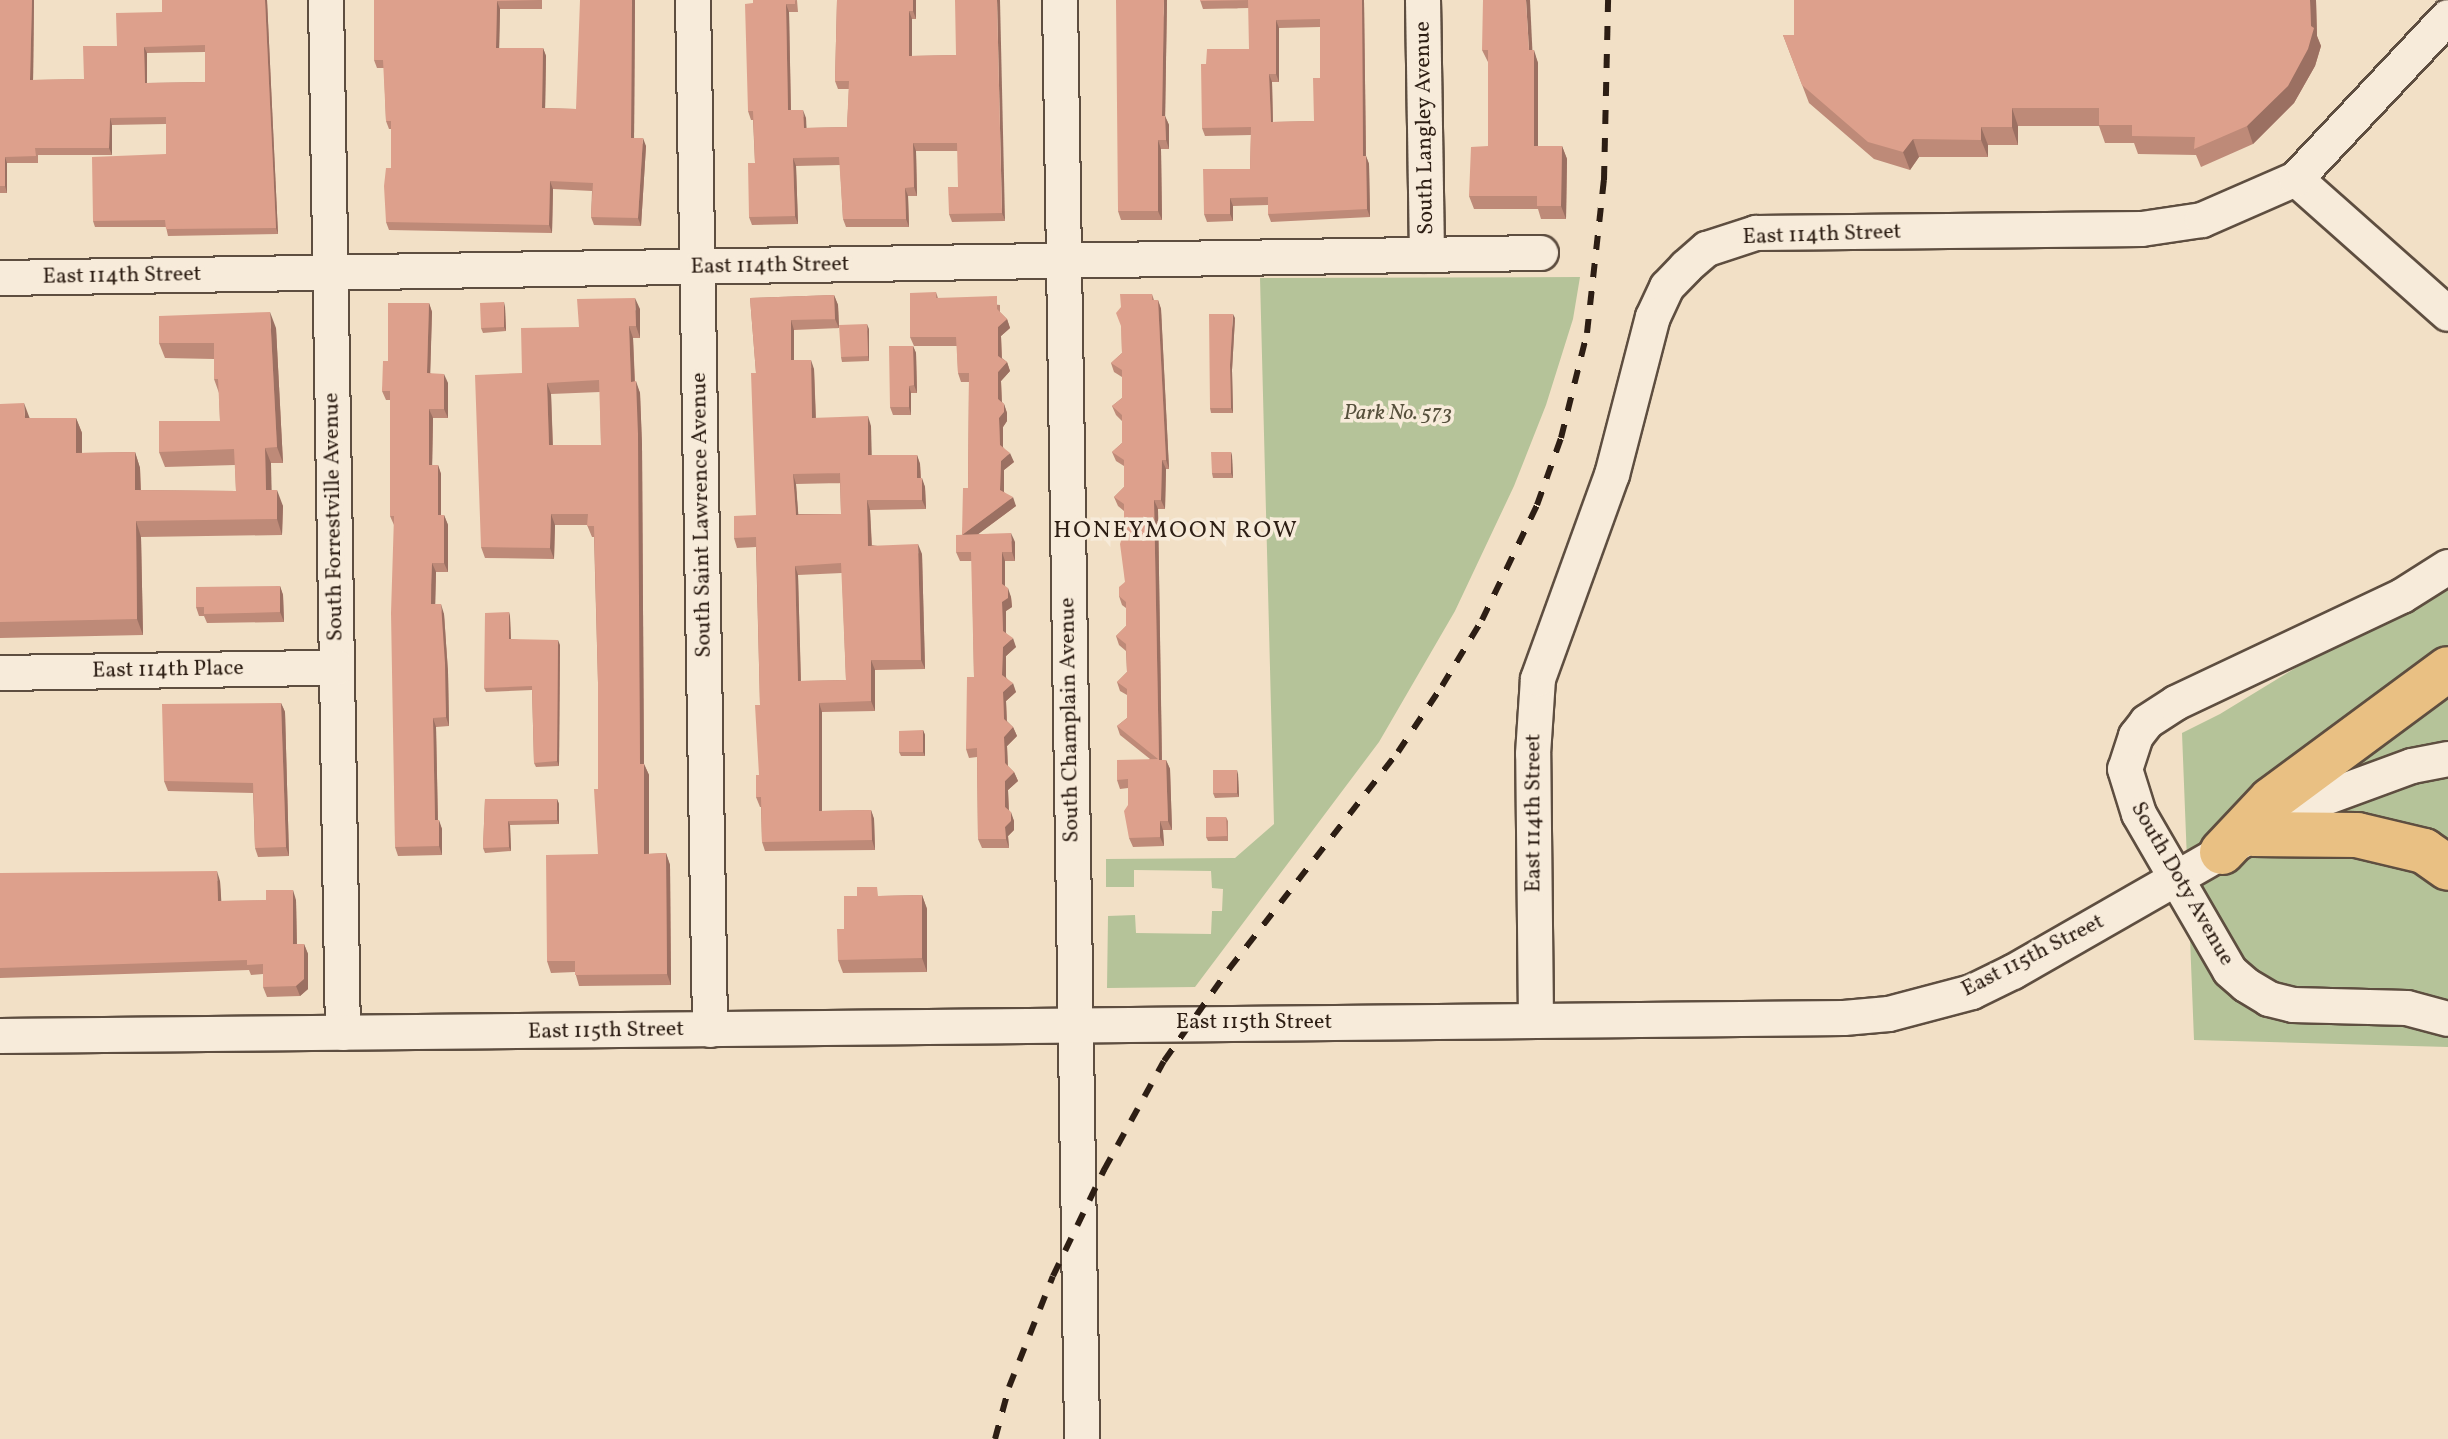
<!DOCTYPE html>
<style>
body{margin:0}
#map{position:relative;width:2448px;height:1439px;overflow:hidden;background:#f2e0c6;font-family:Vollkorn,serif}
div>[style]{position:absolute}
[style*='--x']{left:calc(var(--x)*1px);top:calc(var(--y)*1px);width:calc(var(--w)*1px);rotate:calc(var(--a)*1deg)}
.green>*{inset:0;background:#b5c399}
.roads{filter:drop-shadow(2px 0 #5e4e40) drop-shadow(-2px 0 #5e4e40) drop-shadow(0 2px #5e4e40) drop-shadow(0 -2px #5e4e40)}
.minor>*{height:34px;margin:-17px;padding:0 17px;transform-origin:17px;border-radius:17px;background:#f7ebda}
.highway>*{height:44px;margin:-22px;padding:0 22px;transform-origin:22px;border-radius:22px;background:#e9c083}
.rail>*{height:6px;margin-top:-3px;transform-origin:0;background:repeating-linear-gradient(90deg,#2d1e14 0 14px,transparent 0 28px)}
.wall>*{inset:0;background:#be8a78}
.shaded-wall>*{inset:0;background:#9b7062}
.building>*{inset:0;background:#dda08c}
span{translate:-50% -50%;white-space:nowrap;text-align:center;line-height:1.15;-webkit-text-stroke:7px #f7ebda;paint-order:stroke}
.street-label{font-size:22px;color:#2d1e14}
.park-label{font-size:22px;color:#56503c;font-style:italic}
.neighbourhood-label{font-size:24px;color:#2d1e14;letter-spacing:2px}
</style>
<div id="map">
<div class="green">
<i style="clip-path:polygon(1580px 277px,1573px 319px,1546px 405px,1514px 486px,1455px 611px,1379px 742px,1195px 987px,1107px 988px,1108px 916px,1135px 915px,1136px 933px,1211px 934px,1212px 911px,1222px 911px,1223px 889px,1212px 888px,1211px 871px,1134px 870px,1134px 887px,1106px 887px,1106px 859px,1235px 858px,1274px 824px,1260px 278px)"></i>
<i style="clip-path:polygon(2448px 575px,2448px 1047px,2194px 1040px,2182px 733px,2220px 714px)"></i>
</div>
<div class="roads">
<div class="minor">
<i style="--x:326;--y:0;--w:1033;--a:89.06"></i>
<i style="--x:693;--y:0;--w:1030;--a:89.05"></i>
<i style="--x:1060;--y:0;--w:1439;--a:89.12"></i>
<i style="--x:1423;--y:0;--w:255;--a:89.1"></i>
<i style="--x:2296;--y:179;--w:203;--a:41.6"></i>
<i style="--x:0;--y:278;--w:1541;--a:-0.93"></i>
<i style="--x:2448;--y:567;--w:54;--a:147.8"></i>
<i style="--x:2402;--y:596;--w:250;--a:154.7"></i>
<i style="--x:2176;--y:703;--w:35;--a:147"></i>
<i style="--x:2147;--y:722;--w:18;--a:128"></i>
<i style="--x:2136;--y:736;--w:35;--a:108"></i>
<i style="--x:2125;--y:769;--w:47;--a:72.7"></i>
<i style="--x:2139;--y:814;--w:181;--a:59.9"></i>
<i style="--x:2230;--y:971;--w:21;--a:41"></i>
<i style="--x:2246;--y:985;--w:27;--a:31"></i>
<i style="--x:2269;--y:999;--w:25;--a:14"></i>
<i style="--x:2293;--y:1005;--w:114;--a:1.5"></i>
<i style="--x:2407;--y:1008;--w:42;--a:15"></i>
<i style="--x:0;--y:673;--w:337;--a:-0.9"></i>
<i style="--x:1536;--y:1021;--w:267;--a:-90.6"></i>
<i style="--x:1533;--y:754;--w:75;--a:-86.2"></i>
<i style="--x:1538;--y:679;--w:217;--a:-70.1"></i>
<i style="--x:1612;--y:475;--w:163;--a:-75.5"></i>
<i style="--x:1653;--y:317;--w:33;--a:-65"></i>
<i style="--x:1667;--y:287;--w:28;--a:-46"></i>
<i style="--x:1686;--y:267;--w:28;--a:-41"></i>
<i style="--x:1707;--y:249;--w:52;--a:-18.1"></i>
<i style="--x:1756;--y:233;--w:386;--a:-0.6"></i>
<i style="--x:2142;--y:229;--w:61;--a:-8.5"></i>
<i style="--x:2202;--y:220;--w:103;--a:-23.6"></i>
<i style="--x:2296;--y:179;--w:222;--a:-46.8"></i>
<i style="--x:0;--y:1036;--w:1844;--a:-0.56"></i>
<i style="--x:1844;--y:1018;--w:45;--a:-5.1"></i>
<i style="--x:1889;--y:1014;--w:86;--a:-14.8"></i>
<i style="--x:1972;--y:992;--w:46;--a:-26"></i>
<i style="--x:2013;--y:972;--w:334;--a:-29.8"></i>
<i style="--x:2303;--y:806;--w:116;--a:-20.2"></i>
<i style="--x:2412;--y:766;--w:37;--a:-11"></i>
</div>
<div class="highway">
<i style="--x:2253;--y:834;--w:104;--a:0.6"></i>
<i style="--x:2357;--y:835;--w:69;--a:13.4"></i>
<i style="--x:2424;--y:851;--w:29;--a:35"></i>
<i style="--x:2222;--y:852;--w:71;--a:-46.7"></i>
<i style="--x:2271;--y:800;--w:220;--a:-36.5"></i>
</div>
</div>
<div class="rail">
<i style="--x:995;--y:1439;--w:54;--a:-74.9"></i>
<i style="--x:1009;--y:1387;--w:119;--a:-68.4"></i>
<i style="--x:1053;--y:1276;--w:118;--a:-64.3"></i>
<i style="--x:1104;--y:1170;--w:124;--a:-61.2"></i>
<i style="--x:1164;--y:1061;--w:113;--a:-54.8"></i>
<i style="--x:1229;--y:969;--w:275;--a:-52.1"></i>
<i style="--x:1398;--y:752;--w:79;--a:-56.3"></i>
<i style="--x:1442;--y:686;--w:77;--a:-58.8"></i>
<i style="--x:1482;--y:620;--w:127;--a:-64.4"></i>
<i style="--x:1537;--y:505;--w:71;--a:-70.3"></i>
<i style="--x:1561;--y:438;--w:108;--a:-76.1"></i>
<i style="--x:1587;--y:333;--w:154;--a:-83.7"></i>
<i style="--x:1604;--y:180;--w:180;--a:-88.7"></i>
</div>
<div class="wall">
<i style="clip-path:polygon(evenodd,0 0,34px 0,33px 80px,84px 79px,117px 46px,162px 12px,267px 0,278px 234px,168px 236px,166px 227px,95px 227px,93px 221px,166px 154px,166px 124px,112px 125px,112px 155px,38px 155px,38px 163px,7px 163px,7px 193px,0 193px,0 0,205px 52px,205px 82px,147px 83px,147px 53px,205px 52px)"></i>
<i style="clip-path:polygon(374px 0,542px 0,542px 9px,500px 9px,499px 48px,543px 48px,546px 56px,545px 108px,576px 109px,635px 0,634px 138px,646px 146px,641px 226px,594px 225px,591px 217px,592px 191px,553px 189px,552px 233px,389px 230px,386px 222px,391px 168px,391px 129px,389px 129px,386px 121px,384px 68px,377px 68px,374px 60px)"></i>
<i style="clip-path:polygon(797px 0,798px 12px,789px 12px,791px 110px,806px 118px,806px 128px,847px 127px,849px 89px,838px 89px,835px 81px,837px 0,916px 0,916px 19px,912px 19px,912px 56px,956px 55px,1005px 221px,952px 222px,949px 214px,958px 187px,958px 151px,916px 151px,917px 196px,908px 196px,909px 227px,846px 227px,843px 219px,840px 165px,796px 166px,798px 224px,752px 225px,749px 217px,755px 163px,753px 120px,751px 120px,748px 111px,753px 3px)"></i>
<i style="clip-path:polygon(1167px 0,1165px 116px,1169px 125px,1169px 149px,1161px 149px,1162px 220px,1121px 220px,1118px 211px)"></i>
<i style="clip-path:polygon(evenodd,1200px 0,1364px 0,1366px 156px,1369px 164px,1370px 217px,1271px 222px,1268px 214px,1268px 205px,1233px 206px,1233px 221px,1207px 222px,1204px 214px,1250px 169px,1251px 135px,1205px 136px,1202px 128px,1206px 64px,1249px 49px,1249px 8px,1203px 9px,1200px 0,1320px 27px,1320px 78px,1314px 121px,1273px 122px,1272px 82px,1279px 82px,1279px 28px,1320px 27px)"></i>
<i style="clip-path:polygon(1794px 0,2316px 0,2317px 36px,2321px 46px,2315px 66px,2294px 103px,2253px 144px,2201px 167px,2196px 155px,2138px 154px,2134px 143px,2105px 143px,2099px 126px,2018px 126px,2018px 145px,1988px 145px,1988px 157px,1919px 157px,1910px 170px,1874px 159px,1809px 103px,1783px 35px,1794px 35px)"></i>
<i style="clip-path:polygon(1482px 50px,1533px 50px,1538px 63px,1538px 146px,1562px 146px,1567px 159px,1566px 219px,1541px 219px,1538px 209px,1474px 209px,1469px 196px,1488px 146px,1488px 62px)"></i>
<i style="clip-path:polygon(936px 292px,938px 298px,1000px 305px,1000px 312px,1007px 319px,1010px 328px,1001px 336px,1002px 358px,1007px 362px,1010px 371px,1001px 381px,1002px 402px,1004px 404px,1007px 413px,1007px 421px,1003px 427px,1003px 447px,1014px 462px,1004px 470px,1004px 492px,1016px 506px,978px 534px,1015px 542px,1015px 561px,1005px 561px,1005px 586px,1011px 597px,1012px 607px,1006px 611px,1006px 633px,1016px 647px,1006px 656px,1006px 677px,1016px 692px,1006px 701px,1007px 721px,1013px 727px,1017px 736px,1007px 746px,1008px 766px,1014px 772px,1018px 781px,1008px 790px,1009px 810px,1014px 821px,1014px 830px,1008px 836px,1009px 848px,982px 848px,978px 839px,977px 757px,969px 758px,966px 749px,974px 677px,972px 561px,960px 561px,956px 552px,962px 535px,968px 488px,969px 382px,961px 382px,958px 373px,957px 346px,914px 346px,910px 337px)"></i>
<i style="clip-path:polygon(1152px 294px,1154px 300px,1158px 300px,1161px 309px,1169px 469px,1166px 469px,1165px 509px,1158px 509px,1162px 760px,1166px 760px,1170px 769px,1172px 830px,1163px 830px,1164px 846px,1133px 847px,1129px 838px,1128px 788px,1120px 789px,1117px 780px,1150px 759px,1120px 735px,1117px 726px,1127px 718px,1127px 695px,1120px 691px,1117px 682px,1127px 672px,1126px 651px,1119px 645px,1116px 636px,1126px 626px,1126px 608px,1122px 605px,1119px 596px,1125px 582px,1124px 511px,1118px 506px,1114px 497px,1124px 487px,1124px 466px,1116px 461px,1112px 452px,1122px 443px,1122px 421px,1116px 415px,1112px 406px,1122px 398px,1122px 377px,1114px 372px,1111px 363px,1122px 353px,1121px 307px)"></i>
<i style="clip-path:polygon(evenodd,834px 295px,838px 305px,839px 328px,794px 330px,794px 360px,814px 369px,816px 418px,871px 426px,871px 455px,917px 455px,920px 464px,921px 478px,925px 487px,926px 509px,870px 510px,872px 545px,922px 554px,925px 669px,875px 670px,875px 711px,822px 712px,822px 811px,871px 810px,874px 819px,875px 850px,765px 851px,762px 842px,761px 807px,760px 807px,756px 797px,759px 775px,760px 705px,756px 547px,737px 548px,734px 538px,756px 515px,756px 373px,750px 298px,834px 295px,840px 483px,841px 514px,798px 514px,796px 484px,840px 483px,834px 295px,842px 573px,846px 680px,801px 681px,798px 575px,842px 573px)"></i>
<i style="clip-path:polygon(429px 303px,432px 312px,430px 373px,448px 383px,448px 418px,433px 418px,432px 465px,438px 465px,441px 474px,441px 515px,444px 515px,448px 525px,448px 572px,436px 572px,435px 604px,444px 614px,448px 672px,449px 726px,436px 727px,438px 820px,442px 829px,442px 855px,398px 856px,395px 847px,394px 525px,390px 516px,390px 400px,386px 400px,382px 391px,388px 361px)"></i>
<i style="clip-path:polygon(505px 307px,506px 331px,483px 333px,481px 328px)"></i>
<i style="clip-path:polygon(evenodd,640px 309px,640px 338px,633px 338px,635px 381px,640px 393px,642px 445px,644px 764px,649px 775px,649px 854px,666px 853px,670px 865px,671px 985px,579px 986px,575px 972px,551px 973px,547px 961px,598px 854px,598px 683px,594px 537px,592px 537px,587px 525px,555px 525px,554px 559px,485px 558px,481px 547px,522px 373px,579px 327px,640px 309px,600px 392px,601px 445px,553px 445px,551px 394px,600px 392px)"></i>
<i style="clip-path:polygon(1235px 318px,1232px 370px,1233px 413px,1211px 413px,1210px 408px)"></i>
<i style="clip-path:polygon(276px 328px,283px 463px,271px 463px,271px 490px,283px 506px,282px 535px,141px 537px,143px 635px,0 638px,0 404px,29px 418px,76px 418px,82px 433px,82px 453px,135px 452px,140px 468px,141px 490px,236px 491px,235px 465px,165px 467px,159px 452px,220px 421px,219px 393px,214px 379px,214px 359px,165px 358px,159px 343px)"></i>
<i style="clip-path:polygon(869px 329px,869px 361px,842px 362px,841px 357px)"></i>
<i style="clip-path:polygon(913px 346px,916px 353px,917px 393px,911px 393px,911px 415px,893px 415px,890px 407px)"></i>
<i style="clip-path:polygon(1231px 452px,1232px 456px,1233px 478px,1213px 478px,1212px 473px)"></i>
<i style="clip-path:polygon(280px 586px,283px 595px,284px 622px,207px 623px,204px 616px,199px 616px,196px 607px)"></i>
<i style="clip-path:polygon(509px 612px,510px 617px,511px 639px,560px 645px,559px 766px,536px 767px,534px 763px,532px 690px,486px 692px,484px 688px)"></i>
<i style="clip-path:polygon(281px 703px,285px 712px,289px 856px,258px 857px,255px 848px,253px 793px,168px 791px,164px 781px)"></i>
<i style="clip-path:polygon(923px 730px,925px 735px,925px 756px,901px 756px,899px 752px)"></i>
<i style="clip-path:polygon(1238px 774px,1239px 797px,1215px 798px,1213px 793px)"></i>
<i style="clip-path:polygon(485px 799px,557px 799px,559px 804px,559px 824px,510px 825px,511px 851px,485px 853px,483px 848px)"></i>
<i style="clip-path:polygon(1226px 817px,1228px 821px,1228px 841px,1208px 841px,1206px 837px)"></i>
<i style="clip-path:polygon(0 873px,220px 881px,221px 901px,296px 900px,297px 944px,304px 944px,308px 954px,308px 989px,300px 996px,267px 997px,263px 987px,263px 974px,251px 975px,249px 970px,0 978px)"></i>
<i style="clip-path:polygon(922px 895px,927px 909px,927px 972px,843px 973px,838px 960px,844px 929px,880px 896px)"></i>
</div>
<div class="shaded-wall">
<i style="clip-path:polygon(32px 0,34px 0,33px 87px,30px 80px)"></i>
<i style="clip-path:polygon(265px 0,267px 0,278px 234px,276px 228px)"></i>
<i style="clip-path:polygon(632px 0,635px 0,634px 146px,631px 138px)"></i>
<i style="clip-path:polygon(913px 0,916px 0,916px 19px,913px 11px)"></i>
<i style="clip-path:polygon(997px 0,1000px 0,1005px 221px,1002px 213px)"></i>
<i style="clip-path:polygon(1164px 0,1167px 0,1165px 125px,1162px 116px)"></i>
<i style="clip-path:polygon(1362px 0,1364px 0,1366px 164px,1363px 156px)"></i>
<i style="clip-path:polygon(1526px 0,1530px 0,1533px 63px,1529px 50px)"></i>
<i style="clip-path:polygon(2310px 0,2316px 0,2317px 36px,2321px 46px,2315px 66px,2294px 103px,2253px 144px,2247px 126px,2311px 26px)"></i>
<i style="clip-path:polygon(497px 1px,500px 9px,499px 56px,496px 48px)"></i>
<i style="clip-path:polygon(786px 4px,789px 12px,791px 118px,788px 110px)"></i>
<i style="clip-path:polygon(909px 11px,912px 19px,912px 65px,909px 56px)"></i>
<i style="clip-path:polygon(1276px 20px,1279px 28px,1279px 82px,1276px 74px)"></i>
<i style="clip-path:polygon(144px 47px,147px 53px,147px 90px,145px 83px)"></i>
<i style="clip-path:polygon(543px 48px,546px 56px,545px 116px,542px 108px)"></i>
<i style="clip-path:polygon(1534px 50px,1538px 63px,1538px 159px,1534px 146px)"></i>
<i style="clip-path:polygon(1269px 74px,1272px 82px,1273px 130px,1271px 122px)"></i>
<i style="clip-path:polygon(2012px 108px,2018px 126px,2018px 145px,2012px 127px)"></i>
<i style="clip-path:polygon(803px 110px,806px 118px,807px 136px,804px 128px)"></i>
<i style="clip-path:polygon(1165px 116px,1169px 125px,1169px 149px,1166px 140px)"></i>
<i style="clip-path:polygon(110px 118px,112px 125px,112px 155px,109px 148px)"></i>
<i style="clip-path:polygon(1981px 127px,1988px 145px,1988px 157px,1981px 140px)"></i>
<i style="clip-path:polygon(643px 138px,646px 146px,641px 226px,638px 218px)"></i>
<i style="clip-path:polygon(1913px 139px,1919px 157px,1910px 170px,1903px 152px)"></i>
<i style="clip-path:polygon(1158px 140px,1161px 149px,1162px 220px,1158px 211px)"></i>
<i style="clip-path:polygon(913px 143px,916px 151px,917px 196px,914px 187px)"></i>
<i style="clip-path:polygon(1562px 146px,1567px 159px,1566px 219px,1561px 206px)"></i>
<i style="clip-path:polygon(1366px 156px,1369px 164px,1370px 217px,1367px 209px)"></i>
<i style="clip-path:polygon(5px 157px,7px 163px,7px 193px,5px 186px)"></i>
<i style="clip-path:polygon(793px 158px,796px 166px,798px 224px,795px 216px)"></i>
<i style="clip-path:polygon(550px 181px,553px 189px,552px 233px,549px 225px)"></i>
<i style="clip-path:polygon(905px 188px,908px 196px,909px 227px,906px 219px)"></i>
<i style="clip-path:polygon(1230px 198px,1233px 206px,1233px 221px,1230px 214px)"></i>
<i style="clip-path:polygon(834px 295px,838px 305px,839px 328px,835px 319px)"></i>
<i style="clip-path:polygon(635px 298px,640px 309px,640px 338px,636px 326px)"></i>
<i style="clip-path:polygon(1158px 300px,1161px 309px,1169px 469px,1166px 460px)"></i>
<i style="clip-path:polygon(504px 302px,505px 307px,506px 331px,504px 327px)"></i>
<i style="clip-path:polygon(429px 303px,432px 312px,430px 382px,427px 373px)"></i>
<i style="clip-path:polygon(270px 312px,276px 328px,283px 463px,277px 447px)"></i>
<i style="clip-path:polygon(1233px 314px,1235px 318px,1232px 370px,1233px 413px,1231px 408px,1230px 365px)"></i>
<i style="clip-path:polygon(1007px 319px,1010px 328px,1001px 336px,1002px 365px,998px 356px,998px 327px)"></i>
<i style="clip-path:polygon(791px 320px,794px 330px,794px 370px,791px 360px)"></i>
<i style="clip-path:polygon(867px 324px,869px 329px,869px 361px,868px 356px)"></i>
<i style="clip-path:polygon(629px 326px,633px 338px,635px 393px,631px 382px)"></i>
<i style="clip-path:polygon(913px 346px,916px 353px,917px 393px,914px 385px)"></i>
<i style="clip-path:polygon(811px 360px,814px 369px,816px 428px,812px 418px)"></i>
<i style="clip-path:polygon(1007px 362px,1010px 371px,1001px 381px,1002px 408px,998px 399px,998px 372px)"></i>
<i style="clip-path:polygon(444px 374px,448px 383px,448px 418px,444px 409px)"></i>
<i style="clip-path:polygon(636px 381px,640px 393px,642px 445px,644px 775px,640px 764px)"></i>
<i style="clip-path:polygon(547px 383px,551px 394px,553px 456px,549px 445px)"></i>
<i style="clip-path:polygon(909px 386px,911px 393px,911px 415px,909px 407px)"></i>
<i style="clip-path:polygon(24px 403px,30px 419px,25px 418px)"></i>
<i style="clip-path:polygon(1004px 404px,1007px 413px,1007px 421px,1003px 427px,1003px 454px,1000px 445px,999px 418px)"></i>
<i style="clip-path:polygon(429px 409px,433px 418px,432px 474px,429px 465px)"></i>
<i style="clip-path:polygon(868px 416px,871px 426px,872px 464px,868px 455px)"></i>
<i style="clip-path:polygon(76px 418px,82px 433px,82px 469px,76px 453px)"></i>
<i style="clip-path:polygon(265px 448px,271px 463px,272px 506px,266px 490px)"></i>
<i style="clip-path:polygon(135px 452px,140px 468px,141px 506px,135px 490px)"></i>
<i style="clip-path:polygon(1231px 452px,1232px 456px,1233px 478px,1231px 473px)"></i>
<i style="clip-path:polygon(1010px 453px,1014px 462px,1004px 470px,1004px 499px,1000px 490px,1001px 461px)"></i>
<i style="clip-path:polygon(917px 455px,920px 464px,921px 487px,917px 478px)"></i>
<i style="clip-path:polygon(1162px 460px,1166px 469px,1165px 509px,1161px 500px)"></i>
<i style="clip-path:polygon(438px 465px,441px 474px,441px 525px,438px 515px)"></i>
<i style="clip-path:polygon(793px 474px,796px 484px,799px 524px,796px 515px)"></i>
<i style="clip-path:polygon(922px 478px,925px 487px,926px 509px,922px 500px)"></i>
<i style="clip-path:polygon(277px 490px,283px 506px,282px 535px,277px 519px)"></i>
<i style="clip-path:polygon(1013px 497px,1016px 506px,965px 544px,962px 535px)"></i>
<i style="clip-path:polygon(867px 500px,870px 510px,872px 555px,868px 546px)"></i>
<i style="clip-path:polygon(1154px 500px,1158px 509px,1162px 769px,1159px 760px)"></i>
<i style="clip-path:polygon(551px 514px,555px 525px,554px 559px,550px 548px)"></i>
<i style="clip-path:polygon(444px 515px,448px 525px,448px 572px,444px 563px)"></i>
<i style="clip-path:polygon(136px 521px,141px 537px,143px 635px,137px 619px)"></i>
<i style="clip-path:polygon(1011px 533px,1015px 542px,1015px 561px,1012px 552px)"></i>
<i style="clip-path:polygon(918px 544px,922px 554px,925px 669px,921px 660px)"></i>
<i style="clip-path:polygon(1002px 552px,1005px 561px,1005px 593px,1002px 584px)"></i>
<i style="clip-path:polygon(432px 563px,436px 572px,435px 614px,431px 604px)"></i>
<i style="clip-path:polygon(795px 566px,798px 575px,801px 690px,798px 681px)"></i>
<i style="clip-path:polygon(280px 586px,283px 595px,284px 622px,280px 612px)"></i>
<i style="clip-path:polygon(1008px 588px,1011px 597px,1012px 607px,1006px 611px,1006px 640px,1003px 631px,1002px 602px)"></i>
<i style="clip-path:polygon(441px 604px,444px 614px,448px 672px,449px 726px,446px 717px)"></i>
<i style="clip-path:polygon(509px 612px,510px 617px,511px 644px,509px 639px)"></i>
<i style="clip-path:polygon(1013px 638px,1016px 647px,1006px 656px,1006px 684px,1002px 675px,1003px 647px)"></i>
<i style="clip-path:polygon(558px 640px,560px 645px,559px 766px,557px 761px)"></i>
<i style="clip-path:polygon(871px 660px,875px 670px,875px 711px,871px 701px)"></i>
<i style="clip-path:polygon(1013px 683px,1016px 692px,1006px 701px,1007px 728px,1004px 719px,1003px 692px)"></i>
<i style="clip-path:polygon(281px 703px,285px 712px,289px 856px,286px 847px)"></i>
<i style="clip-path:polygon(819px 703px,822px 712px,822px 821px,819px 811px)"></i>
<i style="clip-path:polygon(433px 718px,436px 727px,438px 829px,435px 820px)"></i>
<i style="clip-path:polygon(1013px 727px,1017px 736px,1007px 746px,1008px 773px,1005px 763px,1004px 737px)"></i>
<i style="clip-path:polygon(923px 730px,925px 735px,925px 756px,923px 752px)"></i>
<i style="clip-path:polygon(1166px 760px,1170px 769px,1172px 830px,1168px 821px)"></i>
<i style="clip-path:polygon(644px 764px,649px 775px,649px 865px,644px 854px)"></i>
<i style="clip-path:polygon(1237px 770px,1238px 774px,1239px 797px,1237px 793px)"></i>
<i style="clip-path:polygon(1014px 772px,1018px 781px,1008px 790px,1009px 816px,1005px 807px,1005px 781px)"></i>
<i style="clip-path:polygon(557px 799px,559px 804px,559px 824px,557px 820px)"></i>
<i style="clip-path:polygon(871px 810px,874px 819px,875px 850px,872px 840px)"></i>
<i style="clip-path:polygon(1011px 812px,1014px 821px,1014px 830px,1008px 836px,1009px 848px,1006px 839px,1005px 827px)"></i>
<i style="clip-path:polygon(439px 820px,442px 829px,442px 855px,439px 846px)"></i>
<i style="clip-path:polygon(508px 821px,510px 825px,511px 851px,509px 847px)"></i>
<i style="clip-path:polygon(1160px 821px,1163px 830px,1164px 846px,1160px 837px)"></i>
<i style="clip-path:polygon(666px 853px,670px 865px,671px 985px,667px 974px)"></i>
<i style="clip-path:polygon(217px 871px,220px 881px,222px 911px,218px 901px)"></i>
<i style="clip-path:polygon(293px 890px,296px 900px,297px 954px,293px 944px)"></i>
<i style="clip-path:polygon(922px 895px,927px 909px,927px 972px,922px 958px)"></i>
<i style="clip-path:polygon(304px 944px,308px 954px,308px 989px,300px 996px,296px 986px)"></i>
</div>
<div class="building">
<i style="clip-path:polygon(evenodd,0 0,32px 0,30px 80px,84px 79px,83px 46px,117px 46px,116px 13px,162px 12px,162px 0,265px 0,276px 228px,166px 229px,165px 220px,93px 221px,92px 157px,166px 154px,166px 117px,110px 118px,109px 148px,35px 148px,36px 156px,5px 157px,5px 186px,0 186px,0 0,205px 45px,205px 82px,145px 83px,144px 47px,205px 45px)"></i>
<i style="clip-path:polygon(374px 0,539px 0,497px 1px,496px 48px,543px 48px,542px 108px,576px 109px,580px 0,632px 0,631px 138px,643px 138px,638px 218px,591px 217px,593px 183px,550px 181px,549px 225px,386px 222px,384px 186px,386px 168px,391px 168px,391px 121px,386px 121px,383px 60px,374px 60px)"></i>
<i style="clip-path:polygon(753px 0,795px 0,795px 4px,786px 4px,788px 110px,803px 110px,804px 128px,847px 127px,849px 81px,835px 81px,837px 0,913px 0,913px 11px,909px 11px,909px 56px,956px 55px,955px 0,997px 0,1002px 213px,949px 214px,948px 187px,958px 187px,957px 143px,913px 143px,914px 187px,905px 188px,906px 219px,843px 219px,839px 157px,793px 158px,795px 216px,749px 217px,748px 163px,755px 163px,753px 111px,748px 111px,745px 4px,753px 3px)"></i>
<i style="clip-path:polygon(1116px 0,1164px 0,1162px 116px,1165px 116px,1166px 140px,1158px 140px,1158px 211px,1118px 211px)"></i>
<i style="clip-path:polygon(evenodd,1200px 0,1362px 0,1363px 156px,1366px 156px,1367px 209px,1268px 214px,1268px 197px,1230px 198px,1230px 214px,1204px 214px,1203px 169px,1250px 169px,1251px 127px,1202px 128px,1201px 64px,1206px 64px,1207px 49px,1249px 49px,1248px 0,1200px 1px,1200px 0,1320px 19px,1320px 78px,1313px 78px,1314px 121px,1271px 122px,1269px 74px,1276px 74px,1276px 20px,1320px 19px)"></i>
<i style="clip-path:polygon(1483px 0,1526px 0,1529px 50px,1534px 50px,1534px 146px,1562px 146px,1561px 206px,1537px 206px,1537px 196px,1469px 196px,1471px 147px,1488px 146px,1488px 50px,1482px 50px)"></i>
<i style="clip-path:polygon(1794px 0,2310px 0,2311px 26px,2314px 28px,2308px 49px,2288px 86px,2247px 126px,2194px 149px,2195px 137px,2132px 136px,2132px 125px,2099px 125px,2099px 108px,2012px 108px,2012px 127px,1981px 127px,1981px 140px,1913px 139px,1903px 152px,1868px 142px,1802px 85px,1783px 35px,1794px 35px)"></i>
<i style="clip-path:polygon(936px 292px,936px 298px,997px 296px,997px 309px,1007px 319px,998px 327px,998px 356px,1007px 362px,998px 372px,998px 399px,1004px 404px,1004px 412px,999px 418px,1000px 445px,1010px 453px,1001px 461px,1000px 490px,1013px 497px,962px 535px,963px 488px,968px 488px,969px 373px,958px 373px,956px 337px,910px 337px,910px 293px)"></i>
<i style="clip-path:polygon(1120px 294px,1152px 294px,1152px 300px,1158px 300px,1166px 460px,1162px 460px,1161px 500px,1154px 500px,1159px 760px,1166px 760px,1168px 821px,1160px 821px,1160px 837px,1129px 838px,1124px 811px,1128px 805px,1128px 779px,1117px 780px,1117px 760px,1158px 759px,1117px 726px,1127px 718px,1127px 689px,1117px 682px,1127px 672px,1126px 644px,1116px 636px,1126px 626px,1126px 602px,1119px 596px,1119px 587px,1125px 582px,1120px 544px,1124px 531px,1124px 504px,1114px 497px,1124px 487px,1124px 460px,1112px 452px,1122px 443px,1122px 415px,1112px 406px,1122px 398px,1122px 370px,1111px 363px,1122px 353px,1121px 326px,1116px 313px,1121px 307px)"></i>
<i style="clip-path:polygon(evenodd,834px 295px,835px 319px,791px 320px,791px 360px,811px 360px,812px 418px,868px 416px,868px 455px,917px 455px,917px 478px,922px 478px,922px 500px,867px 500px,868px 546px,918px 544px,921px 660px,871px 660px,871px 701px,819px 703px,819px 811px,871px 810px,872px 840px,762px 842px,761px 797px,756px 797px,756px 775px,759px 775px,755px 705px,760px 705px,756px 537px,734px 538px,734px 516px,756px 515px,751px 373px,756px 373px,750px 298px,834px 295px,840px 473px,841px 514px,796px 515px,793px 474px,840px 473px,834px 295px,841px 563px,846px 680px,798px 681px,795px 566px,841px 563px)"></i>
<i style="clip-path:polygon(evenodd,635px 298px,636px 326px,629px 326px,631px 382px,636px 381px,638px 434px,640px 764px,644px 764px,644px 854px,666px 853px,667px 974px,575px 975px,575px 961px,547px 961px,546px 855px,598px 854px,594px 789px,598px 789px,598px 683px,594px 526px,587px 526px,588px 514px,551px 514px,550px 548px,481px 547px,475px 375px,522px 373px,521px 328px,579px 327px,577px 299px,635px 298px,599px 380px,601px 445px,549px 445px,547px 383px,599px 380px)"></i>
<i style="clip-path:polygon(504px 302px,504px 327px,481px 328px,480px 303px)"></i>
<i style="clip-path:polygon(388px 303px,429px 303px,427px 373px,444px 374px,444px 409px,429px 409px,429px 465px,438px 465px,438px 515px,444px 515px,444px 563px,432px 563px,431px 585px,431px 604px,441px 604px,445px 663px,446px 717px,433px 718px,435px 820px,439px 820px,439px 846px,395px 847px,391px 613px,394px 516px,390px 516px,390px 391px,382px 391px,383px 361px,388px 361px)"></i>
<i style="clip-path:polygon(270px 312px,277px 447px,265px 448px,266px 490px,277px 490px,277px 519px,136px 521px,137px 619px,0 622px,0 404px,24px 403px,25px 418px,76px 418px,76px 453px,135px 452px,135px 490px,236px 491px,234px 449px,159px 452px,159px 421px,220px 421px,218px 379px,214px 379px,214px 343px,159px 343px,159px 316px)"></i>
<i style="clip-path:polygon(1209px 314px,1233px 314px,1230px 365px,1231px 408px,1210px 408px)"></i>
<i style="clip-path:polygon(867px 324px,868px 356px,841px 357px,839px 325px)"></i>
<i style="clip-path:polygon(889px 346px,913px 346px,914px 385px,909px 386px,909px 407px,890px 407px)"></i>
<i style="clip-path:polygon(1211px 452px,1231px 452px,1231px 473px,1212px 473px)"></i>
<i style="clip-path:polygon(1011px 533px,1012px 552px,1002px 552px,1002px 584px,1008px 588px,1008px 598px,1002px 602px,1003px 631px,1013px 638px,1003px 647px,1002px 675px,1013px 683px,1003px 692px,1004px 719px,1013px 727px,1004px 737px,1005px 763px,1014px 772px,1005px 781px,1005px 807px,1011px 812px,1011px 821px,1005px 827px,1006px 839px,978px 839px,977px 748px,966px 749px,967px 677px,974px 677px,971px 552px,956px 552px,956px 535px)"></i>
<i style="clip-path:polygon(280px 586px,280px 612px,204px 614px,204px 607px,196px 607px,196px 587px)"></i>
<i style="clip-path:polygon(509px 612px,509px 639px,558px 640px,557px 761px,534px 763px,532px 686px,484px 688px,485px 613px)"></i>
<i style="clip-path:polygon(281px 703px,286px 847px,255px 848px,253px 783px,164px 781px,162px 704px)"></i>
<i style="clip-path:polygon(923px 730px,923px 752px,899px 752px,899px 731px)"></i>
<i style="clip-path:polygon(1213px 770px,1237px 770px,1237px 793px,1213px 793px)"></i>
<i style="clip-path:polygon(485px 799px,557px 799px,557px 820px,508px 821px,509px 847px,483px 848px)"></i>
<i style="clip-path:polygon(1206px 817px,1226px 817px,1227px 836px,1206px 837px)"></i>
<i style="clip-path:polygon(217px 871px,218px 901px,266px 900px,266px 890px,293px 890px,293px 944px,304px 944px,304px 979px,296px 986px,263px 987px,263px 964px,247px 965px,247px 960px,0 968px,0 873px)"></i>
<i style="clip-path:polygon(857px 887px,877px 887px,878px 896px,922px 895px,922px 958px,838px 960px,837px 929px,844px 929px,844px 896px,857px 896px)"></i>
</div>
<div class="street-label">
<span style="left:1425px;top:128px;rotate:-91deg">South Langley Avenue</span>
<span style="left:1822px;top:235px;rotate:-2deg">East 114th Street</span>
<span style="left:770px;top:266px;rotate:-1deg">East 114th Street</span>
<span style="left:122px;top:276px;rotate:-1deg">East 114th Street</span>
<span style="left:702px;top:515px;rotate:-91deg">South Saint Lawrence Avenue</span>
<span style="left:334px;top:517px;rotate:-91deg">South Forrestville Avenue</span>
<span style="left:168px;top:670px;rotate:-1deg">East 114th Place</span>
<span style="left:1070px;top:720px;rotate:-91deg">South Champlain Avenue</span>
<span style="left:1534px;top:813px;rotate:-90deg">East 114th Street</span>
<span style="left:2182px;top:884px;rotate:60deg">South Doty Avenue</span>
<span style="left:2033px;top:956px;rotate:-27deg">East 115th Street</span>
<span style="left:1254px;top:1023px">East 115th Street</span>
<span style="left:606px;top:1031px;rotate:-1deg">East 115th Street</span>
</div>
<div class="park-label">
<span style="left:1398px;top:414px">Park No. 573</span>
</div>
<div class="neighbourhood-label">
<span style="left:1176px;top:532px">HONEYMOON ROW</span>
</div>
</div>
